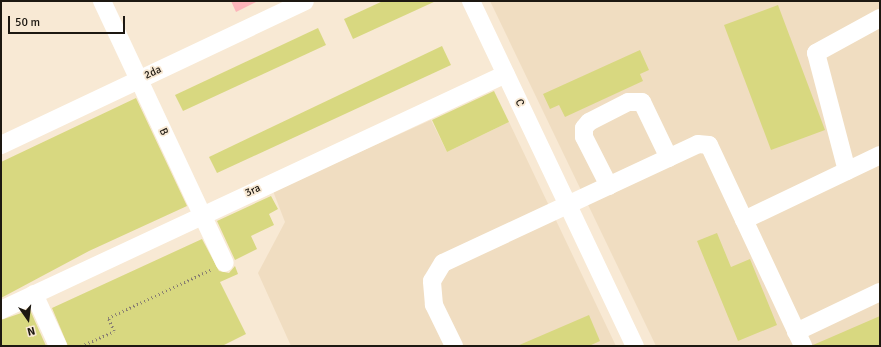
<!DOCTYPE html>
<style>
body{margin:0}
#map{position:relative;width:881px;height:347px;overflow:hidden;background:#f8e9d4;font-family:Signika,sans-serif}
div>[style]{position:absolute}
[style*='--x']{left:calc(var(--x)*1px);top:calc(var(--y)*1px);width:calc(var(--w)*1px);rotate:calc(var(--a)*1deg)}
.built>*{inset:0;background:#f0ddc1}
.green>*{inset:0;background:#fcb5ba}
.building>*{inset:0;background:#d8d880}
.path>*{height:2.5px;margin-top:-1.25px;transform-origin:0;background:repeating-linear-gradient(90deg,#897f72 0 1px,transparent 0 4px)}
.minor>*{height:18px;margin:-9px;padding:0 9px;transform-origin:9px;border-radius:9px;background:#fff}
span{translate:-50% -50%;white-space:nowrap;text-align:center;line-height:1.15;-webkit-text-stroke:3.5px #f8e9d4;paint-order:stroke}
.street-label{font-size:11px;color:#1d1811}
.frame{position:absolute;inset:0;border:2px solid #1d1811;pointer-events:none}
.north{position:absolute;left:8px;top:299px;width:40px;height:40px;-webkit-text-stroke:3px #f8e9d4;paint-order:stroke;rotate:166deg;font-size:11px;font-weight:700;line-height:16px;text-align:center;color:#1d1811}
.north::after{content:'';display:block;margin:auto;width:14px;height:18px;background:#1d1811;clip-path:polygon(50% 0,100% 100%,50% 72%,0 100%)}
.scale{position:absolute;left:8px;top:16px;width:117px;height:18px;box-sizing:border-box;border:2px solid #1d1811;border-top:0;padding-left:5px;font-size:12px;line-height:14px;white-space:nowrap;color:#1d1811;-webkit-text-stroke:3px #f8e9d4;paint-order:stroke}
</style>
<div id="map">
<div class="built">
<i style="clip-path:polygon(490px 1px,880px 1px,880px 346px,656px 346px)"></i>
<i style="clip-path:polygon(431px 120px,447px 152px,509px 122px,616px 346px,291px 346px,258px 273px,285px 222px,273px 191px)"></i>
</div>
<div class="green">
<i style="clip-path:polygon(231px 1px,258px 1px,236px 12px)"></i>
</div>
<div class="building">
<i style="clip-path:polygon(383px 1px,436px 1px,353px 39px,344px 19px)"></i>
<i style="clip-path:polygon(778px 5px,825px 130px,771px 150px,724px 25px)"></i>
<i style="clip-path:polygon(318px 28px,326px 45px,183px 111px,175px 95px)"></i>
<i style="clip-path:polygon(442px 46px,451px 65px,217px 173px,209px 157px)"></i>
<i style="clip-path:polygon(640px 50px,649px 70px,640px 74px,643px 81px,565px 117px,559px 105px,550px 109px,543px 94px)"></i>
<i style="clip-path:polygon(494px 91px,509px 122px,447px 152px,432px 120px)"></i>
<i style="clip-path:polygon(136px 98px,187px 206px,89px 251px,1px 298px,1px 162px)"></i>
<i style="clip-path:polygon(271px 196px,278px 209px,269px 214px,274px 225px,251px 236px,257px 249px,235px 260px,217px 221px)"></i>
<i style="clip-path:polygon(717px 233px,731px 267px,750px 259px,777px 325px,738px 341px,697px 241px)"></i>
<i style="clip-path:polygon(202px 239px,219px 271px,229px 273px,235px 266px,238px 274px,220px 282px,246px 334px,222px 346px,68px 346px,52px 308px)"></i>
<i style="clip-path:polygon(30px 310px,46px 346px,1px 346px,1px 320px)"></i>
<i style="clip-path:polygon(589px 315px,600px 341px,589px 346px,517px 346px)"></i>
<i style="clip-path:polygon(880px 316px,880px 346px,813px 346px,813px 345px)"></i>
</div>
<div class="path">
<i style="--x:81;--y:346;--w:36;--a:-24"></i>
<i style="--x:114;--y:331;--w:14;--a:-115"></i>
<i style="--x:108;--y:318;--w:113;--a:-25.2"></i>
</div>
<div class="minor">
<i style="--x:102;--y:1;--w:289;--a:64.9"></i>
<i style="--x:471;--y:1;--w:382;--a:64.6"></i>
<i style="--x:1;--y:145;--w:336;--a:-25.3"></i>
<i style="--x:847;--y:171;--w:122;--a:-104.7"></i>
<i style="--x:816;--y:53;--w:73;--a:-28.7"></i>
<i style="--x:609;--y:186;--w:55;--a:-117"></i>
<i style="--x:584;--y:137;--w:9;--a:-90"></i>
<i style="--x:584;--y:128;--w:8;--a:-50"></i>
<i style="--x:589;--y:122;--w:44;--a:-27.1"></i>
<i style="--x:628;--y:102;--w:14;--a:0"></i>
<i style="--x:642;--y:102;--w:62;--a:64.3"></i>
<i style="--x:744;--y:220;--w:151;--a:-25.5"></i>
<i style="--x:34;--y:294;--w:57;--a:65.2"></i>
<i style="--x:1;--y:310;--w:557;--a:-25.05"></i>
<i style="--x:796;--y:332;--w:93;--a:-25.5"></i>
<i style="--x:454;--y:346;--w:46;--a:-116"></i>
<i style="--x:434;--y:305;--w:24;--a:-95"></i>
<i style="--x:432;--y:281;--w:21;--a:-59"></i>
<i style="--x:443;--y:263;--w:281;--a:-25"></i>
<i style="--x:698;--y:144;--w:11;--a:5"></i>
<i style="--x:709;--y:145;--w:222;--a:64.9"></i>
</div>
<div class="street-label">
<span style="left:153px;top:73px;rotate:-25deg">2da</span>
<span style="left:519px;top:103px;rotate:65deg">C</span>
<span style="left:163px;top:132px;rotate:65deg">B</span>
<span style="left:253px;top:191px;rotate:-24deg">3ra</span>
</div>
<div class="frame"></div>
<div class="north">N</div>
<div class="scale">50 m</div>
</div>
